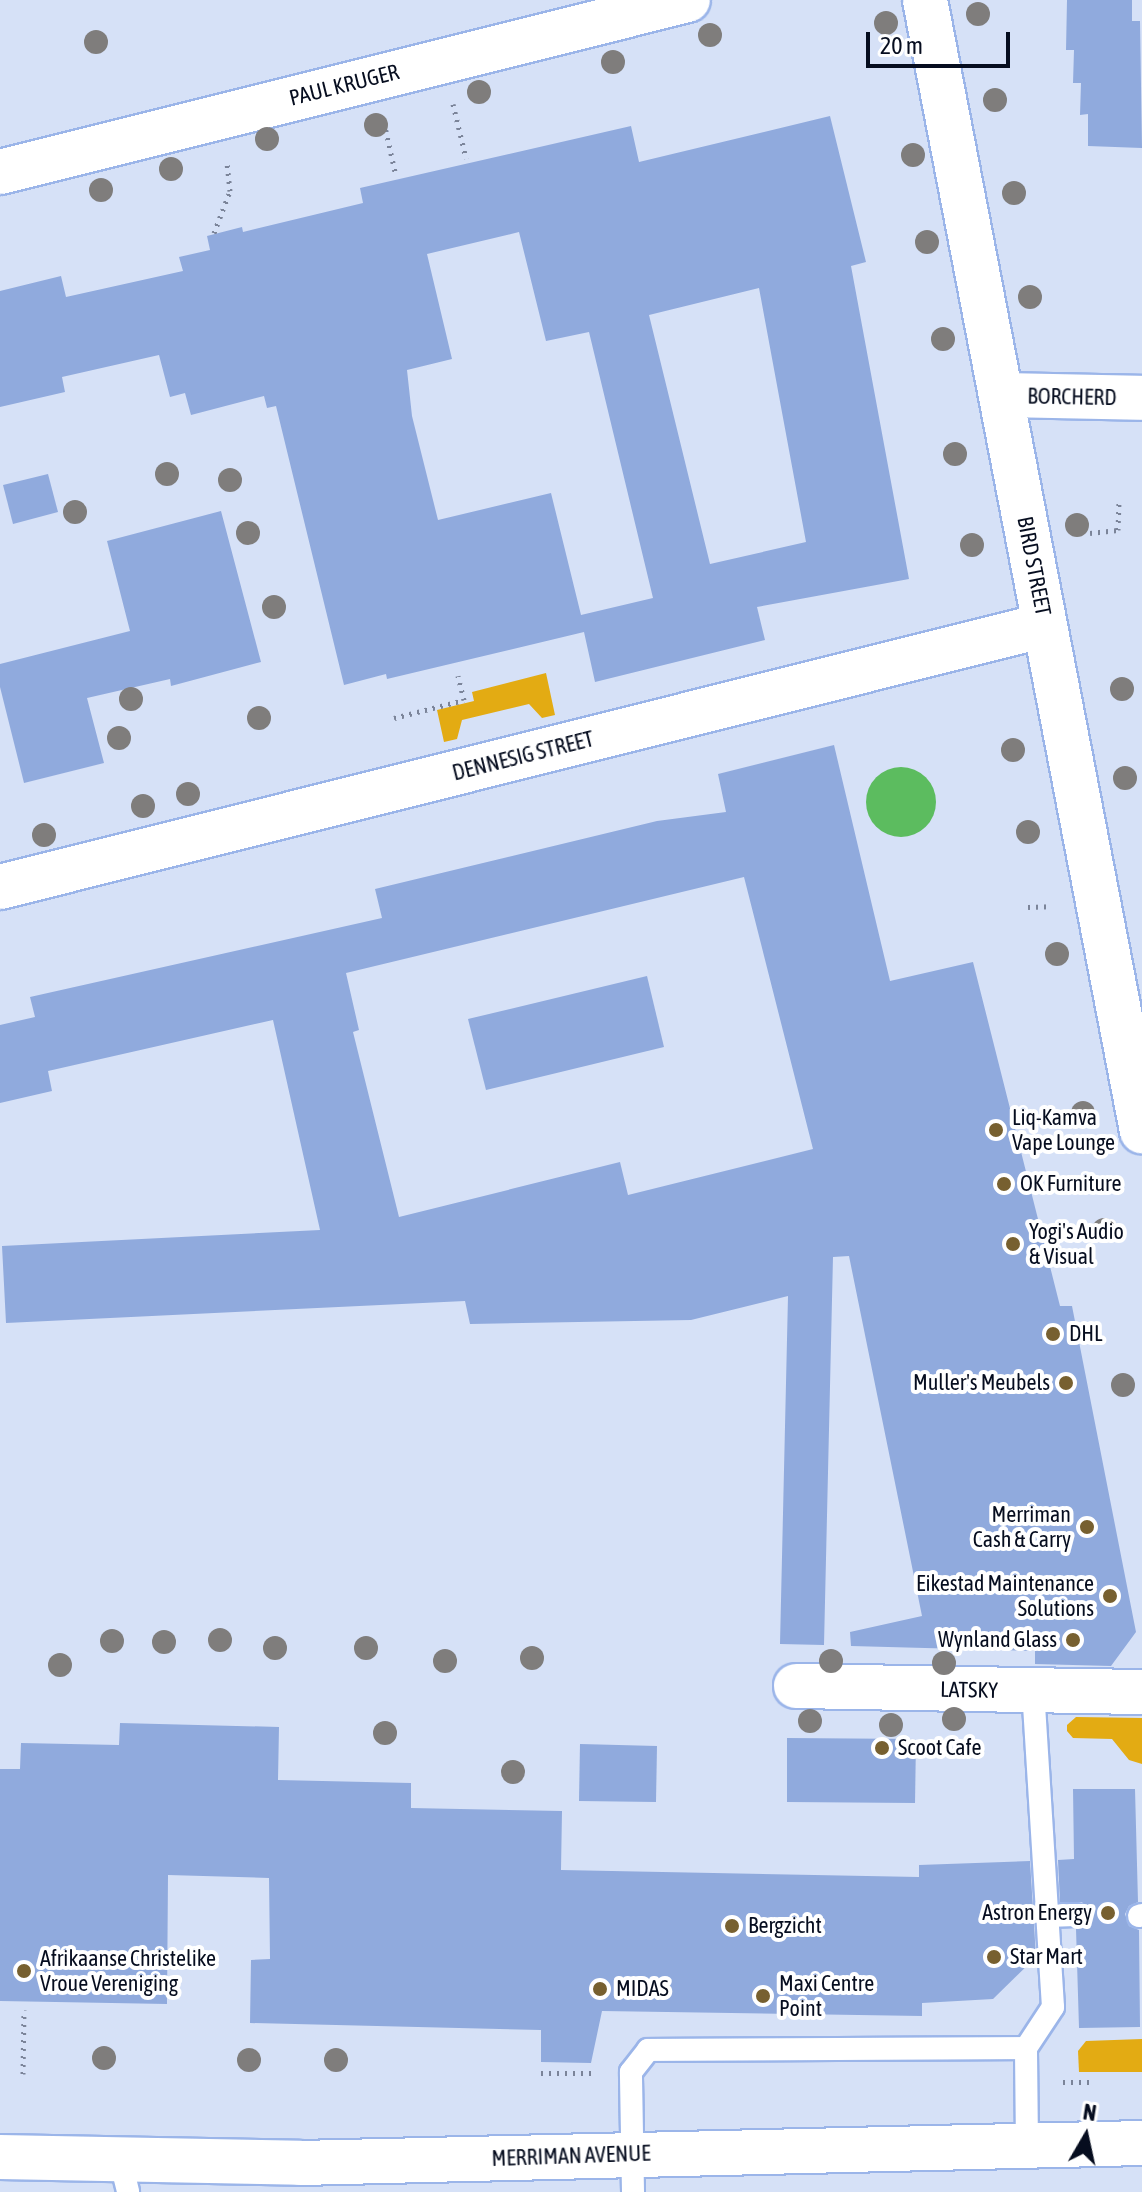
<!DOCTYPE html>
<style>
body{margin:0}
#map{position:relative;width:1142px;height:2192px;overflow:hidden;background:#d6e1f7;font-family:"Asap Condensed",sans-serif}
div>[style]{position:absolute}
[style*='--x']{left:calc(var(--x)*1px);top:calc(var(--y)*1px);width:calc(var(--w)*1px);rotate:calc(var(--a)*1deg)}
.green>*{inset:0;background:#e3ab13}
.water>*{inset:0;background:#5cbc5f}
.round{border-radius:50%}
.building>*{inset:0;background:#90aadd}
.path>*{height:5px;margin-top:-2.5px;transform-origin:0;background:repeating-linear-gradient(90deg,#7b8499 0 2px,transparent 0 8px)}
.roads{filter:drop-shadow(2px 0 #9bb5e9) drop-shadow(-2px 0 #9bb5e9) drop-shadow(0 2px #9bb5e9) drop-shadow(0 -2px #9bb5e9)}
.service>*{height:22px;margin:-11px;padding:0 11px;transform-origin:11px;border-radius:11px;background:#fff}
.minor>*{height:44px;margin:-22px;padding:0 22px;transform-origin:22px;border-radius:22px;background:#fff}
.tertiary>*{height:44px;margin:-22px;padding:0 22px;transform-origin:22px;border-radius:22px;background:#fff}
.trees>*{width:24px;height:24px;margin:-12px;border-radius:50%;background:#7f7d7c}
.dots>*{width:22px;height:22px;translate:-50% -50%;box-sizing:border-box;border:4px solid #fff;border-radius:50%}
span{translate:-50% -50%;white-space:nowrap;text-align:center;line-height:1.15;-webkit-text-stroke:8px #fff;paint-order:stroke}
.street-label{font-size:22px;color:#060d1f}
.poi-label{font-size:22px;color:#060d1f}
.left{translate:0 -50%;text-align:left}
.right{translate:-100% -50%;text-align:right}
.north{position:absolute;left:1046px;top:2096px;width:80px;height:80px;-webkit-text-stroke:6px #fff;paint-order:stroke;rotate:9deg;font-size:22px;font-weight:700;line-height:32px;text-align:center;color:#060d1f}
.north::after{content:'';display:block;margin:auto;width:28px;height:36px;background:#060d1f;clip-path:polygon(50% 0,100% 100%,50% 72%,0 100%)}
.scale{position:absolute;left:866px;top:32px;width:144px;height:36px;box-sizing:border-box;border:4px solid #060d1f;border-top:0;padding-left:10px;font-size:24px;line-height:28px;white-space:nowrap;color:#060d1f;-webkit-text-stroke:6px #fff;paint-order:stroke}
</style>
<div id="map">
<div class="green">
<i style="clip-path:polygon(546px 673px,555px 715px,542px 718px,529px 704px,462px 720px,457px 739px,444px 742px,437px 710px,474px 701px,472px 692px)"></i>
<i style="clip-path:polygon(1076px 1717px,1142px 1718px,1142px 1764px,1129px 1760px,1112px 1739px,1073px 1738px,1067px 1731px,1067px 1725px)"></i>
<i style="clip-path:polygon(1142px 2039px,1142px 2072px,1079px 2072px,1078px 2051px,1086px 2041px)"></i>
</div>
<div class="water">
<i class="round" style="left:866px;top:767px;width:70px;height:70px"></i>
</div>
<div class="building">
<i style="clip-path:polygon(1067px 0,1132px 0,1132px 21px,1140px 21px,1142px 148px,1088px 146px,1088px 114px,1080px 115px,1081px 83px,1073px 83px,1074px 50px,1066px 50px)"></i>
<i style="clip-path:polygon(evenodd,830px 116px,866px 262px,851px 266px,909px 579px,757px 607px,765px 640px,595px 682px,584px 632px,387px 679px,386px 674px,344px 685px,276px 406px,267px 408px,264px 396px,191px 415px,185px 393px,170px 397px,159px 355px,62px 377px,65px 392px,0 407px,0 291px,61px 276px,66px 297px,183px 271px,179px 257px,210px 250px,207px 236px,242px 227px,243px 232px,363px 203px,360px 188px,631px 126px,639px 162px,830px 116px,519px 232px,546px 341px,589px 332px,653px 598px,581px 615px,551px 493px,438px 520px,412px 416px,407px 370px,452px 359px,427px 254px,519px 232px,830px 116px,759px 288px,806px 542px,710px 564px,649px 315px,759px 288px)"></i>
<i style="clip-path:polygon(48px 474px,58px 512px,13px 524px,3px 485px)"></i>
<i style="clip-path:polygon(221px 511px,261px 662px,171px 686px,170px 679px,87px 698px,104px 763px,24px 783px,0 687px,0 664px,130px 631px,107px 541px)"></i>
<i style="clip-path:polygon(evenodd,834px 745px,890px 981px,973px 962px,1060px 1306px,1072px 1306px,1136px 1632px,1111px 1666px,1035px 1664px,1035px 1651px,851px 1646px,850px 1632px,922px 1616px,849px 1256px,833px 1257px,824px 1645px,780px 1644px,788px 1296px,691px 1320px,470px 1324px,465px 1301px,6px 1323px,2px 1246px,320px 1230px,273px 1020px,48px 1071px,52px 1091px,0 1103px,0 1025px,35px 1017px,30px 997px,382px 918px,375px 889px,657px 821px,726px 812px,718px 774px,834px 745px,744px 877px,813px 1149px,628px 1195px,620px 1162px,399px 1217px,353px 1032px,359px 1030px,346px 973px,744px 877px)"></i>
<i style="clip-path:polygon(647px 976px,664px 1047px,486px 1090px,468px 1019px)"></i>
<i style="clip-path:polygon(120px 1723px,279px 1727px,278px 1780px,411px 1783px,411px 1808px,562px 1811px,561px 1870px,919px 1877px,919px 1865px,1030px 1861px,1036px 1957px,993px 1999px,922px 2003px,922px 2016px,602px 2011px,591px 2063px,541px 2062px,541px 2030px,250px 2023px,251px 1960px,270px 1959px,269px 1878px,168px 1875px,167px 2004px,0 2001px,0 1769px,20px 1769px,21px 1743px,119px 1745px)"></i>
<i style="clip-path:polygon(787px 1738px,916px 1739px,915px 1803px,787px 1802px)"></i>
<i style="clip-path:polygon(580px 1744px,657px 1746px,656px 1802px,579px 1801px)"></i>
<i style="clip-path:polygon(1073px 1789px,1135px 1789px,1138px 1902px,1129px 1906px,1125px 1914px,1129px 1926px,1139px 1930px,1140px 2027px,1079px 2028px,1076px 1929px,1088px 1922px,1090px 1914px,1082px 1902px,1060px 1902px,1058px 1860px,1074px 1859px)"></i>
</div>
<div class="path">
<i style="--x:453;--y:104;--w:56;--a:76.5"></i>
<i style="--x:384;--y:122;--w:55;--a:77.5"></i>
<i style="--x:214;--y:233;--w:45;--a:-69.1"></i>
<i style="--x:230;--y:191;--w:30;--a:-96"></i>
<i style="--x:1090;--y:533;--w:28;--a:-6"></i>
<i style="--x:1118;--y:530;--w:29;--a:-88"></i>
<i style="--x:394;--y:718;--w:72;--a:-14.4"></i>
<i style="--x:464;--y:700;--w:25;--a:-104"></i>
<i style="--x:1028;--y:907;--w:23;--a:-2"></i>
<i style="--x:541;--y:2073;--w:53;--a:0"></i>
<i style="--x:23;--y:2074;--w:64;--a:-89.1"></i>
<i style="--x:1063;--y:2082;--w:27;--a:0"></i>
</div>
<div class="roads">
<div class="service">
<i style="--x:1047;--y:1916;--w:29;--a:-2"></i>
<i style="--x:1139;--y:1916;--w:3;--a:-18"></i>
<i style="--x:1027;--y:2146;--w:98;--a:-90.6"></i>
<i style="--x:1026;--y:2048;--w:49;--a:-56.6"></i>
<i style="--x:1053;--y:2007;--w:316;--a:-93.6"></i>
<i style="--x:120;--y:2159;--w:34;--a:76"></i>
<i style="--x:633;--y:2192;--w:120;--a:-91"></i>
<i style="--x:631;--y:2072;--w:28;--a:-52"></i>
<i style="--x:648;--y:2050;--w:378;--a:-0.3"></i>
</div>
<div class="minor">
<i style="--x:0;--y:172;--w:709;--a:-14.04"></i>
<i style="--x:1002;--y:395;--w:140;--a:1.2"></i>
<i style="--x:0;--y:887;--w:1077;--a:-14.07"></i>
<i style="--x:796;--y:1686;--w:346;--a:1"></i>
</div>
<div class="tertiary">
<i style="--x:925;--y:0;--w:1152;--a:79.14"></i>
<i style="--x:0;--y:2157;--w:300;--a:1.1"></i>
<i style="--x:300;--y:2163;--w:842;--a:-1.36"></i>
</div>
</div>
<div class="trees">
<i style="left:978px;top:14px"></i>
<i style="left:886px;top:23px"></i>
<i style="left:710px;top:35px"></i>
<i style="left:96px;top:42px"></i>
<i style="left:613px;top:62px"></i>
<i style="left:479px;top:92px"></i>
<i style="left:995px;top:100px"></i>
<i style="left:376px;top:125px"></i>
<i style="left:267px;top:139px"></i>
<i style="left:913px;top:155px"></i>
<i style="left:171px;top:169px"></i>
<i style="left:101px;top:190px"></i>
<i style="left:1014px;top:193px"></i>
<i style="left:927px;top:242px"></i>
<i style="left:1030px;top:297px"></i>
<i style="left:943px;top:339px"></i>
<i style="left:955px;top:454px"></i>
<i style="left:167px;top:474px"></i>
<i style="left:230px;top:480px"></i>
<i style="left:75px;top:512px"></i>
<i style="left:1077px;top:525px"></i>
<i style="left:248px;top:533px"></i>
<i style="left:972px;top:545px"></i>
<i style="left:274px;top:607px"></i>
<i style="left:1122px;top:689px"></i>
<i style="left:131px;top:699px"></i>
<i style="left:259px;top:718px"></i>
<i style="left:119px;top:738px"></i>
<i style="left:1013px;top:750px"></i>
<i style="left:1125px;top:778px"></i>
<i style="left:188px;top:794px"></i>
<i style="left:143px;top:806px"></i>
<i style="left:1028px;top:832px"></i>
<i style="left:44px;top:835px"></i>
<i style="left:1057px;top:954px"></i>
<i style="left:1083px;top:1113px"></i>
<i style="left:1104px;top:1230px"></i>
<i style="left:1123px;top:1385px"></i>
<i style="left:220px;top:1640px"></i>
<i style="left:112px;top:1641px"></i>
<i style="left:164px;top:1642px"></i>
<i style="left:275px;top:1648px"></i>
<i style="left:366px;top:1648px"></i>
<i style="left:532px;top:1658px"></i>
<i style="left:445px;top:1661px"></i>
<i style="left:831px;top:1661px"></i>
<i style="left:944px;top:1663px"></i>
<i style="left:60px;top:1665px"></i>
<i style="left:954px;top:1719px"></i>
<i style="left:810px;top:1721px"></i>
<i style="left:891px;top:1725px"></i>
<i style="left:385px;top:1733px"></i>
<i style="left:513px;top:1772px"></i>
<i style="left:104px;top:2058px"></i>
<i style="left:249px;top:2060px"></i>
<i style="left:336px;top:2060px"></i>
</div>
<div class="dots">
<i style="left:996px;top:1130px;background:#776030"></i>
<i style="left:1004px;top:1184px;background:#776030"></i>
<i style="left:1013px;top:1244px;background:#776030"></i>
<i style="left:1053px;top:1334px;background:#776030"></i>
<i style="left:1066px;top:1383px;background:#776030"></i>
<i style="left:1087px;top:1527px;background:#776030"></i>
<i style="left:1110px;top:1596px;background:#776030"></i>
<i style="left:1073px;top:1640px;background:#776030"></i>
<i style="left:882px;top:1748px;background:#776030"></i>
<i style="left:1108px;top:1913px;background:#776030"></i>
<i style="left:732px;top:1926px;background:#776030"></i>
<i style="left:994px;top:1957px;background:#776030"></i>
<i style="left:24px;top:1971px;background:#776030"></i>
<i style="left:600px;top:1989px;background:#776030"></i>
<i style="left:763px;top:1996px;background:#776030"></i>
</div>
<div class="street-label">
<span style="left:344px;top:85px;rotate:-14deg">PAUL KRUGER</span>
<span style="left:1072px;top:397px;rotate:1deg">BORCHERD</span>
<span style="left:1034px;top:566px;rotate:79deg">BIRD STREET</span>
<span style="left:523px;top:756px;rotate:-14deg">DENNESIG STREET</span>
<span style="left:969px;top:1690px;rotate:1deg">LATSKY</span>
<span style="left:571px;top:2156px;rotate:-2deg">MERRIMAN AVENUE</span>
</div>
<div class="poi-label">
<span class="left" style="left:1012px;top:1130px">Liq-Kamva<br>Vape Lounge</span>
<span class="left" style="left:1020px;top:1184px">OK Furniture</span>
<span class="left" style="left:1029px;top:1244px">Yogi's Audio<br>&amp; Visual</span>
<span class="left" style="left:1069px;top:1334px">DHL</span>
<span class="right" style="left:1050px;top:1383px">Muller's Meubels</span>
<span class="right" style="left:1071px;top:1527px">Merriman<br>Cash &amp; Carry</span>
<span class="right" style="left:1094px;top:1596px">Eikestad Maintenance<br>Solutions</span>
<span class="right" style="left:1057px;top:1640px">Wynland Glass</span>
<span class="left" style="left:898px;top:1748px">Scoot Cafe</span>
<span class="right" style="left:1092px;top:1913px">Astron Energy</span>
<span class="left" style="left:748px;top:1926px">Bergzicht</span>
<span class="left" style="left:1010px;top:1957px">Star Mart</span>
<span class="left" style="left:40px;top:1971px">Afrikaanse Christelike<br>Vroue Vereniging</span>
<span class="left" style="left:779px;top:1996px">Maxi Centre<br>Point</span>
<span class="left" style="left:616px;top:1989px">MIDAS</span>
</div>
<div class="north">N</div>
<div class="scale">20 m</div>
</div>
